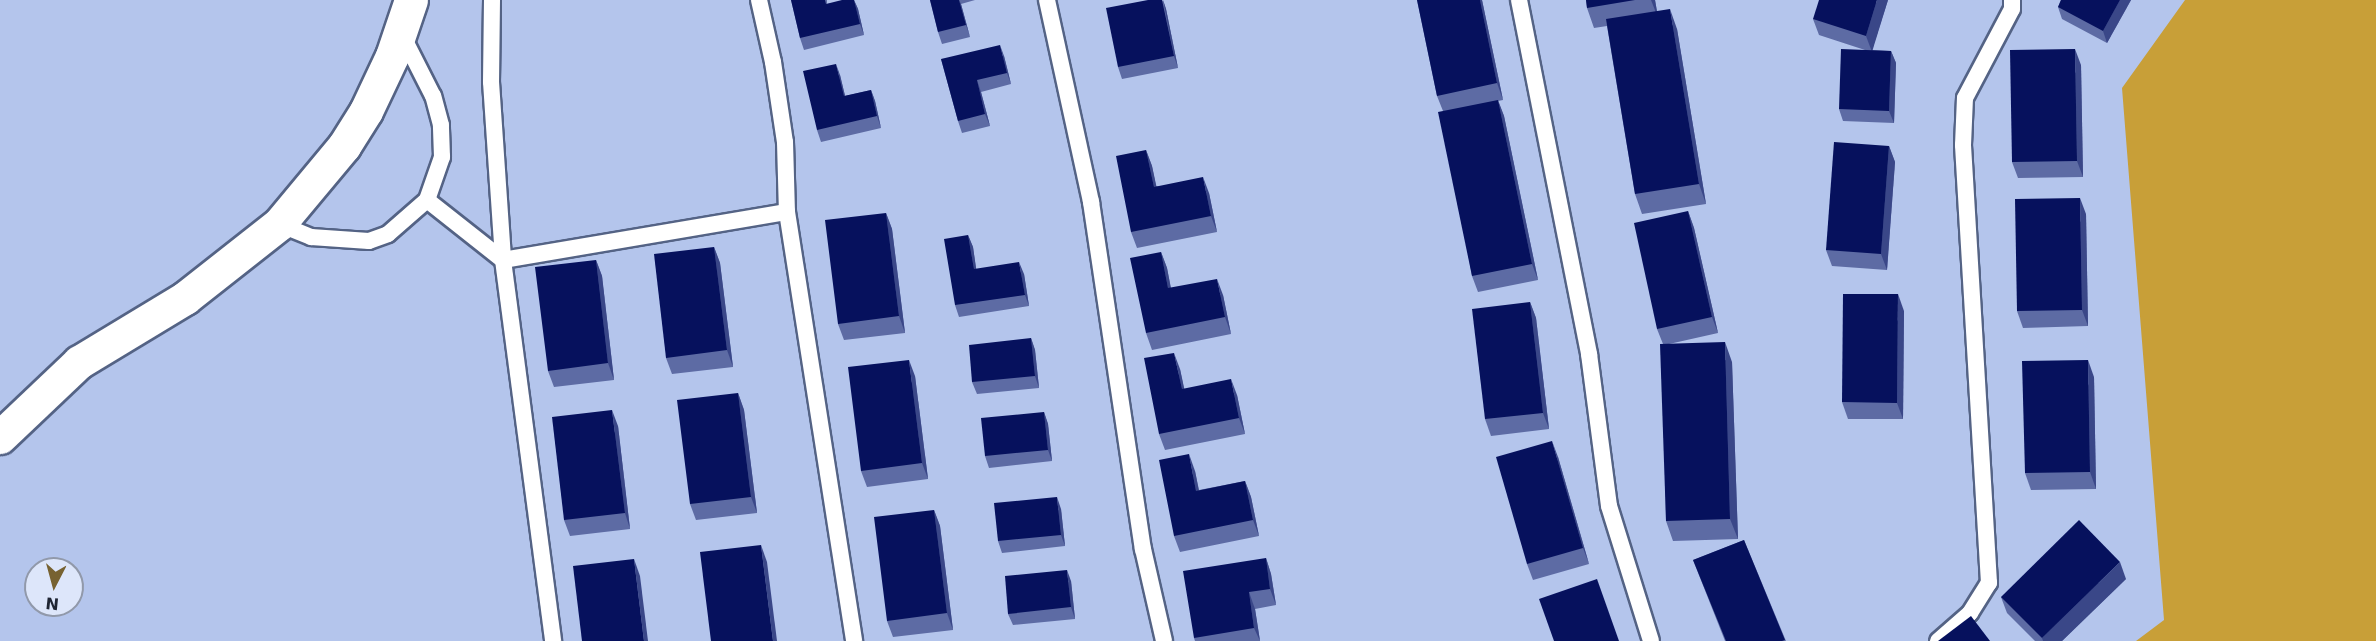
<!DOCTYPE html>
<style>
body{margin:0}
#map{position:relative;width:2376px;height:641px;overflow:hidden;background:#b4c5ec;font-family:"DejaVu Sans",sans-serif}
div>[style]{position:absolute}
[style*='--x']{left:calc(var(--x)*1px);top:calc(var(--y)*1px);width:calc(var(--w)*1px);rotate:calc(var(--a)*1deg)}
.green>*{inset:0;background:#c89f38}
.roads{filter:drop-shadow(2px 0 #546385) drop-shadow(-2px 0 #546385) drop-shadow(0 2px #546385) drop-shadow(0 -2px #546385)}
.lane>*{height:16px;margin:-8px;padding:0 8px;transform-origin:8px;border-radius:8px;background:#fff}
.street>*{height:33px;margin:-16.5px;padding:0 16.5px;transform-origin:16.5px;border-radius:16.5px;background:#fff}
.wall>*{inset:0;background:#5d6ba4}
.shaded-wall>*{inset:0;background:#3a4788}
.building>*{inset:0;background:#06115d}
span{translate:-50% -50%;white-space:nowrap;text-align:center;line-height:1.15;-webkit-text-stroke:6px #dde6fa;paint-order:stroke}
.north{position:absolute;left:24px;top:557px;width:60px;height:60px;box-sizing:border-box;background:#dde6fa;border:2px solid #9199aa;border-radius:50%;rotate:186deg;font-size:16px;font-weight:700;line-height:24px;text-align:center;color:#1f2533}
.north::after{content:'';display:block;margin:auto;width:21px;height:27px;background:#776231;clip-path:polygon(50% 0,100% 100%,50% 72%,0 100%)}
</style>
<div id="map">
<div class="green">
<i style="clip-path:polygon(2185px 0,2376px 0,2376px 641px,2136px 641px,2164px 620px,2122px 88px)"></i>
</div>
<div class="roads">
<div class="lane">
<i style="--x:492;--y:0;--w:82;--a:90.7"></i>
<i style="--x:491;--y:82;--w:178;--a:86.1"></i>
<i style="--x:503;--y:260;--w:384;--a:82.5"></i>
<i style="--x:759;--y:0;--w:64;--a:77.3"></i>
<i style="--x:773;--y:62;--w:81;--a:81.5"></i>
<i style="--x:785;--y:142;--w:70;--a:88.4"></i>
<i style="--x:787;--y:212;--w:434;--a:81.1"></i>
<i style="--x:1047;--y:0;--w:207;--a:77.7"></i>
<i style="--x:1091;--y:202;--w:351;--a:81.5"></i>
<i style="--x:1143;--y:549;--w:94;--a:77.1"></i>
<i style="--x:1519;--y:0;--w:361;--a:78.8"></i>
<i style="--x:1589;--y:354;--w:153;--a:82.5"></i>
<i style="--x:1609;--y:506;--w:141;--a:72.7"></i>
<i style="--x:427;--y:200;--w:97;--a:38.3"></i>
<i style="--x:503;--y:260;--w:288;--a:-9.6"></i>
<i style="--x:279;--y:224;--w:35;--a:22"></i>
<i style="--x:311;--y:237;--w:58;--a:3.9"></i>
<i style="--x:369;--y:241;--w:20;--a:-20"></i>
<i style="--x:388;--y:234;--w:52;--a:-41.1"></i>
<i style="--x:427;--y:200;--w:46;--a:-70.8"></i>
<i style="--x:442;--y:157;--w:32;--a:-92"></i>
<i style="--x:441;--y:125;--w:30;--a:-105"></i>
<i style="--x:433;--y:96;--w:71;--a:-116.9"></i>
<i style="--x:1938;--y:641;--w:43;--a:-41.2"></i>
<i style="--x:1970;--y:613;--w:36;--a:-58"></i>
<i style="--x:1989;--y:583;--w:439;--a:-93.4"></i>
<i style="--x:1963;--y:145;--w:47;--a:-87.6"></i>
<i style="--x:1965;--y:98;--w:101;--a:-62.2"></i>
<i style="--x:2012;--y:9;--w:9;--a:-90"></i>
</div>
<div class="street">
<i style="--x:0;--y:437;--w:109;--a:-43.5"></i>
<i style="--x:79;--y:362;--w:124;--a:-31.1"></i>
<i style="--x:185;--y:298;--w:120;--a:-38.2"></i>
<i style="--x:279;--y:224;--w:102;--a:-50.2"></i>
<i style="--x:344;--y:146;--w:41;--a:-57.8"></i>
<i style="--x:366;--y:111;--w:61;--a:-64.7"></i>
<i style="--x:392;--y:56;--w:59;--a:-71.3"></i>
</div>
</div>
<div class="wall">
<i style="clip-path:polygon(791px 0,827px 0,827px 4px,854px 0,858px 9px,864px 35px,804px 50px,800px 38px)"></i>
<i style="clip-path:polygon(930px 0,975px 0,961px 4px,970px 37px,942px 44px,938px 32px)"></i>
<i style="clip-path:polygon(1163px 0,1166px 9px,1178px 68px,1122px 79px,1118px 67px)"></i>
<i style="clip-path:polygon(1417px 0,1482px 0,1503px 100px,1498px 101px,1504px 116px,1538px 280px,1478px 292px,1472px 276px,1443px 111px,1437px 96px)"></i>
<i style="clip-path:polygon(1586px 0,1655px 0,1657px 11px,1677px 29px,1706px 204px,1642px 214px,1635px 194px,1607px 26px,1594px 28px,1587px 8px)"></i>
<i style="clip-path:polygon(1888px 0,1872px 50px,1891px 51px,1896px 63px,1894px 123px,1843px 121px,1839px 109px,1865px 50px,1819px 35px,1813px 19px)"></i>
<i style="clip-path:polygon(2061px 0,2131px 0,2107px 43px,2062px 19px,2058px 7px)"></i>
<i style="clip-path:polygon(1004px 56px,1011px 84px,981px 92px,990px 126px,962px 133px,958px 121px,941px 59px)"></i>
<i style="clip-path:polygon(2081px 65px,2083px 177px,2018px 178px,2012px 162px)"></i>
<i style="clip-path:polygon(840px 75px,845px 96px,871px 90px,875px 101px,881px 128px,821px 142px,817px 130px)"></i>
<i style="clip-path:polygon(1889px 146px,1895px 162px,1887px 270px,1832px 266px,1826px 250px)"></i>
<i style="clip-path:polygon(1146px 150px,1152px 166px,1156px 186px,1209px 193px,1217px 232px,1137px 248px,1131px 232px)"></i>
<i style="clip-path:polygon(1688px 211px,1694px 228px,1718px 333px,1669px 344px,1732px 362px,1738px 539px,1673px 541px,1666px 521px,1663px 344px,1657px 329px)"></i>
<i style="clip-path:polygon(886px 213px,892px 229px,905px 333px,844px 340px,838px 324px)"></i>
<i style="clip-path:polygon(2086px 214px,2088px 326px,2023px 328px,2017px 311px)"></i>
<i style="clip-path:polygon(968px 235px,973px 247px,976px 269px,1024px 274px,1029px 306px,959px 317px,955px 305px)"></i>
<i style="clip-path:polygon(714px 247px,720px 263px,733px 367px,672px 374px,666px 358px)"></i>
<i style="clip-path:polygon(1161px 252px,1167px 268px,1171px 288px,1223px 295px,1231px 334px,1152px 350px,1146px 333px)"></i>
<i style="clip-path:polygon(596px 260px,602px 276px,614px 380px,554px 387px,548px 371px)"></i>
<i style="clip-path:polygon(1530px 302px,1536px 318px,1549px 429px,1491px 436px,1485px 419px)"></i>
<i style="clip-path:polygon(1904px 311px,1903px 419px,1848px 419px,1842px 402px)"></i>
<i style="clip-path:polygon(1031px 338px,1035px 350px,1039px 388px,977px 394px,972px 382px)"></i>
<i style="clip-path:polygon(1180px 369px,1184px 389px,1237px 395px,1245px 434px,1165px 450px,1159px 434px)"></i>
<i style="clip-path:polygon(915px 376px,928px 479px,867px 487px,861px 471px)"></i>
<i style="clip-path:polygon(2094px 377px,2096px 489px,2031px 490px,2025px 473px)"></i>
<i style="clip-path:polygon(738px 393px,744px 410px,757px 513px,696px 520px,690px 504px)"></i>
<i style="clip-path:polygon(1044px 412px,1048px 424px,1052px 461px,989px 468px,985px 456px)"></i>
<i style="clip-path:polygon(618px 426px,630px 529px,570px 536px,564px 520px)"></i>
<i style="clip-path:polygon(1558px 457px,1589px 564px,1533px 580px,1527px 564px)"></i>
<i style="clip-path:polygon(1195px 471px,1199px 490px,1245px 481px,1251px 497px,1259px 536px,1180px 552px,1174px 536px)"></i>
<i style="clip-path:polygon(1061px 509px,1065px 546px,1002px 553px,998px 541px)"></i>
<i style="clip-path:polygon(934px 510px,940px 526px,953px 630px,893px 637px,887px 621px)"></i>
<i style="clip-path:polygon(1744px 540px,1786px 641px,1725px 641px,1693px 560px)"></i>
<i style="clip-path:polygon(1266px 558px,1271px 574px,1276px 605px,1255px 609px,1260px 641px,1195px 641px,1194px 638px)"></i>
<i style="clip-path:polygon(2126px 579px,2062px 641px,2035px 641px,2007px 613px,2001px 597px)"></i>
<i style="clip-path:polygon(1071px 581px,1075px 619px,1013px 625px,1008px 614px)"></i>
</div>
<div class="shaded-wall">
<i style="clip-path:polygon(854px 0,858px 9px,864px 35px,860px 24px)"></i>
<i style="clip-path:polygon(959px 0,961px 4px,970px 37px,966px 25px)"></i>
<i style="clip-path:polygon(1163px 0,1166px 9px,1178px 68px,1174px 56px)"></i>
<i style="clip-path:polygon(1480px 0,1482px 0,1503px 100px,1497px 83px)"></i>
<i style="clip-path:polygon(1651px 0,1655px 0,1658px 18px)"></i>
<i style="clip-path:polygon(1877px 0,1888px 0,1872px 52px,1866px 36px)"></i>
<i style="clip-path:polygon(2120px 0,2131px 0,2107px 43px,2103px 31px)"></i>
<i style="clip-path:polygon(1670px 9px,1677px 29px,1706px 204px,1699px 184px)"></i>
<i style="clip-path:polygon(1000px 45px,1004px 56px,1011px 84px,1007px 73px)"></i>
<i style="clip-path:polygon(2075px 49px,2081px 65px,2083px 177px,2077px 161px)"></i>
<i style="clip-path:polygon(1891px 51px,1896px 63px,1894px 123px,1889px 111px)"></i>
<i style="clip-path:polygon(836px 64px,840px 75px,848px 108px,844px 96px)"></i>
<i style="clip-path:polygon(977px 80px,981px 92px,990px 126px,985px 114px)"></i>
<i style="clip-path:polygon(871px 90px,875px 101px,881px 128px,877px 116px)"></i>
<i style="clip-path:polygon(1498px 100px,1504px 116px,1538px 280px,1532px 264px)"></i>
<i style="clip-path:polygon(1889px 146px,1895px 162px,1887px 270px,1881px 254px)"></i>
<i style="clip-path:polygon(1146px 150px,1152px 166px,1160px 203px,1154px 187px)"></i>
<i style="clip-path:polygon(1203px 177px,1209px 193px,1217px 232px,1211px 216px)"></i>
<i style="clip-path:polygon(2080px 198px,2086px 214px,2088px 326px,2082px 310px)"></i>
<i style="clip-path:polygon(1688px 211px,1694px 228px,1718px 333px,1712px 317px)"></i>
<i style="clip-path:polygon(886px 213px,892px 229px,905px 333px,899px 316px)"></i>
<i style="clip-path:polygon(968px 235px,973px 247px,978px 281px,974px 269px)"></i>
<i style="clip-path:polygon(714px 247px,720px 263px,733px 367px,727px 350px)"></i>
<i style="clip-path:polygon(1161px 252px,1167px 268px,1174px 305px,1168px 288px)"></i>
<i style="clip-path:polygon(596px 260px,602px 276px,614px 380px,608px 363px)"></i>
<i style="clip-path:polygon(1019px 262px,1024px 274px,1029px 306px,1025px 295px)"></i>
<i style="clip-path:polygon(1217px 279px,1223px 295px,1231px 334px,1225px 317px)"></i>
<i style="clip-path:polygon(1898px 294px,1904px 311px,1903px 419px,1897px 403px)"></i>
<i style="clip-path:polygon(1530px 302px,1536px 318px,1549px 429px,1543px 413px)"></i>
<i style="clip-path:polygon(1031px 338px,1035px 350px,1039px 388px,1035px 376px)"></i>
<i style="clip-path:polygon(1725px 342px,1732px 362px,1738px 539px,1730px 519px)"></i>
<i style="clip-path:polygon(1174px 353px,1180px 369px,1188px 406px,1182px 389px)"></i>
<i style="clip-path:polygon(909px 360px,915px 376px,928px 479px,922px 463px)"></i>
<i style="clip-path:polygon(2088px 360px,2094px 377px,2096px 489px,2090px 472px)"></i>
<i style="clip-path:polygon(1231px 379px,1237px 395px,1245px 434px,1239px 418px)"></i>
<i style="clip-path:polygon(738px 393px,744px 410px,757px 513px,751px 497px)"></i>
<i style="clip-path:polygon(612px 410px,618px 426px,630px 529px,625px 513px)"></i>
<i style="clip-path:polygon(1044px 412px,1048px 424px,1052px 461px,1048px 450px)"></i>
<i style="clip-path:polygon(1552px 441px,1558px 457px,1589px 564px,1583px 548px)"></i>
<i style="clip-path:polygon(1189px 454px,1195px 471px,1202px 507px,1196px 491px)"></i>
<i style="clip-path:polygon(1245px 481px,1251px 497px,1259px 536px,1253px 520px)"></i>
<i style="clip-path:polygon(1057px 497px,1061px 509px,1065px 546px,1061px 535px)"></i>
<i style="clip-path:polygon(934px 510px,940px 526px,953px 630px,947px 613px)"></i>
<i style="clip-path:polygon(761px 545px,767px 562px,777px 641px,773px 641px)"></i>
<i style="clip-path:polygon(1266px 558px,1271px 574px,1276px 605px,1270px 589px)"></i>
<i style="clip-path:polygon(634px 559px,640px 576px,648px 641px,644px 641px)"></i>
<i style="clip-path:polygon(2120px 562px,2126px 579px,2062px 641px,2043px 641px,2042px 638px)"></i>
<i style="clip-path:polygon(1067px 570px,1071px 581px,1075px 619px,1071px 607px)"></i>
<i style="clip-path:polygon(1249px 592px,1255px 609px,1260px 641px,1254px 628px)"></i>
</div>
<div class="building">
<i style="clip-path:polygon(791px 0,825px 0,826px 4px,842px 0,854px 0,860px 24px,800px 38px)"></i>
<i style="clip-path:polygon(930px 0,959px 0,966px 25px,938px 32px)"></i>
<i style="clip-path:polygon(1148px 0,1162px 0,1174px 56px,1118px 67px,1106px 8px)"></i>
<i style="clip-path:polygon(1417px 0,1480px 0,1497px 83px,1437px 96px)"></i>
<i style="clip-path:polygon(1586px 0,1635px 0,1587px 8px)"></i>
<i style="clip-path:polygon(1819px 0,1877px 0,1866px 36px,1813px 19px)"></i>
<i style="clip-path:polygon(2061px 0,2120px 0,2103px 31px,2058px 7px)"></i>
<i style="clip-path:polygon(1670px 9px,1699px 184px,1635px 194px,1606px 19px)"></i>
<i style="clip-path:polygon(1000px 45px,1007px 73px,977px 80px,985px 114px,958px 121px,941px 59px)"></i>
<i style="clip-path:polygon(1841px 49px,1891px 51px,1889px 111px,1839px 109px)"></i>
<i style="clip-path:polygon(2075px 49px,2077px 161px,2012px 162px,2010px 50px)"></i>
<i style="clip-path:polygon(836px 64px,844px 96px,871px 90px,877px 116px,817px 130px,803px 71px)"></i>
<i style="clip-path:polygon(1498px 100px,1532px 264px,1472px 276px,1438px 112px)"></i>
<i style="clip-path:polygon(1834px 142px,1889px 146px,1881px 254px,1826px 250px)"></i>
<i style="clip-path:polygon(1146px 150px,1154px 187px,1203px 177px,1211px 216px,1131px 232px,1116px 156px)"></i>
<i style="clip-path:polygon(2080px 198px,2082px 310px,2017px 311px,2015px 199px)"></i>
<i style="clip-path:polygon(1688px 211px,1712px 317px,1657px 329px,1634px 223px)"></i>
<i style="clip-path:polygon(886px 213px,899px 316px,838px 324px,825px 220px)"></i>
<i style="clip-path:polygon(968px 235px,974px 269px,1019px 262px,1025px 295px,955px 305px,944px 239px)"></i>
<i style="clip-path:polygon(714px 247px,727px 350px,666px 358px,654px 254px)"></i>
<i style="clip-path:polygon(1161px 252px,1168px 288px,1217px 279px,1225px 317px,1146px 333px,1130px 258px)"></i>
<i style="clip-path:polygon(596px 260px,608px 363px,548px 371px,535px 267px)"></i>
<i style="clip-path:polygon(1843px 294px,1898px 294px,1897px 403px,1842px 402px)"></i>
<i style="clip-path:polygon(1530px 302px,1543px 413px,1485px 419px,1472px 309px)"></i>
<i style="clip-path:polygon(1031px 338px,1035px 376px,972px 382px,969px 345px)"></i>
<i style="clip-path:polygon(1725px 342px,1730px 519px,1666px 521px,1660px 344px)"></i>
<i style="clip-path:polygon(1174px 353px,1182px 389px,1231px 379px,1239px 418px,1159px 434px,1144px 358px)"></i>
<i style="clip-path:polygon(909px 360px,922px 463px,861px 471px,848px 367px)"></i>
<i style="clip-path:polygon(2088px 360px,2090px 472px,2025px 473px,2022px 361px)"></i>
<i style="clip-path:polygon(738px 393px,751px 497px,690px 504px,677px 400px)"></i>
<i style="clip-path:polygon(612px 410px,625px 513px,564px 520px,552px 417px)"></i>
<i style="clip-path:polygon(1044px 412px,1048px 450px,985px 456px,981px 418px)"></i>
<i style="clip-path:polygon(1552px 441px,1583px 548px,1527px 564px,1496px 457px)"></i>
<i style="clip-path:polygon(1189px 454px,1196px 491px,1245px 481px,1253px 520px,1174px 536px,1159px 460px)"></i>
<i style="clip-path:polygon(1057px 497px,1061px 535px,998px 541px,994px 503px)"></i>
<i style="clip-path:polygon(934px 510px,947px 613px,887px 621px,874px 517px)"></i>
<i style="clip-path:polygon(2079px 520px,2120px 562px,2042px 638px,2001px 597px)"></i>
<i style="clip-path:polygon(1744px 540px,1785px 640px,1782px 641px,1726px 641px,1693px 560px)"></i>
<i style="clip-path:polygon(761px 545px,773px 641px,711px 641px,700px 552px)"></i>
<i style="clip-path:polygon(1266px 558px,1270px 589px,1249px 592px,1254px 628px,1194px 638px,1183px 571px)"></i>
<i style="clip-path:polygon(634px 559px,644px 641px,582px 641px,573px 566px)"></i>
<i style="clip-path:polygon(1067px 570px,1071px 607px,1008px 614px,1005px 576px)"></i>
<i style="clip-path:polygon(1597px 579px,1619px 641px,1554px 641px,1539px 599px)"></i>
<i style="clip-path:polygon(1971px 616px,1990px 641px,1938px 641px)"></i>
</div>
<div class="north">N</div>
</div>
